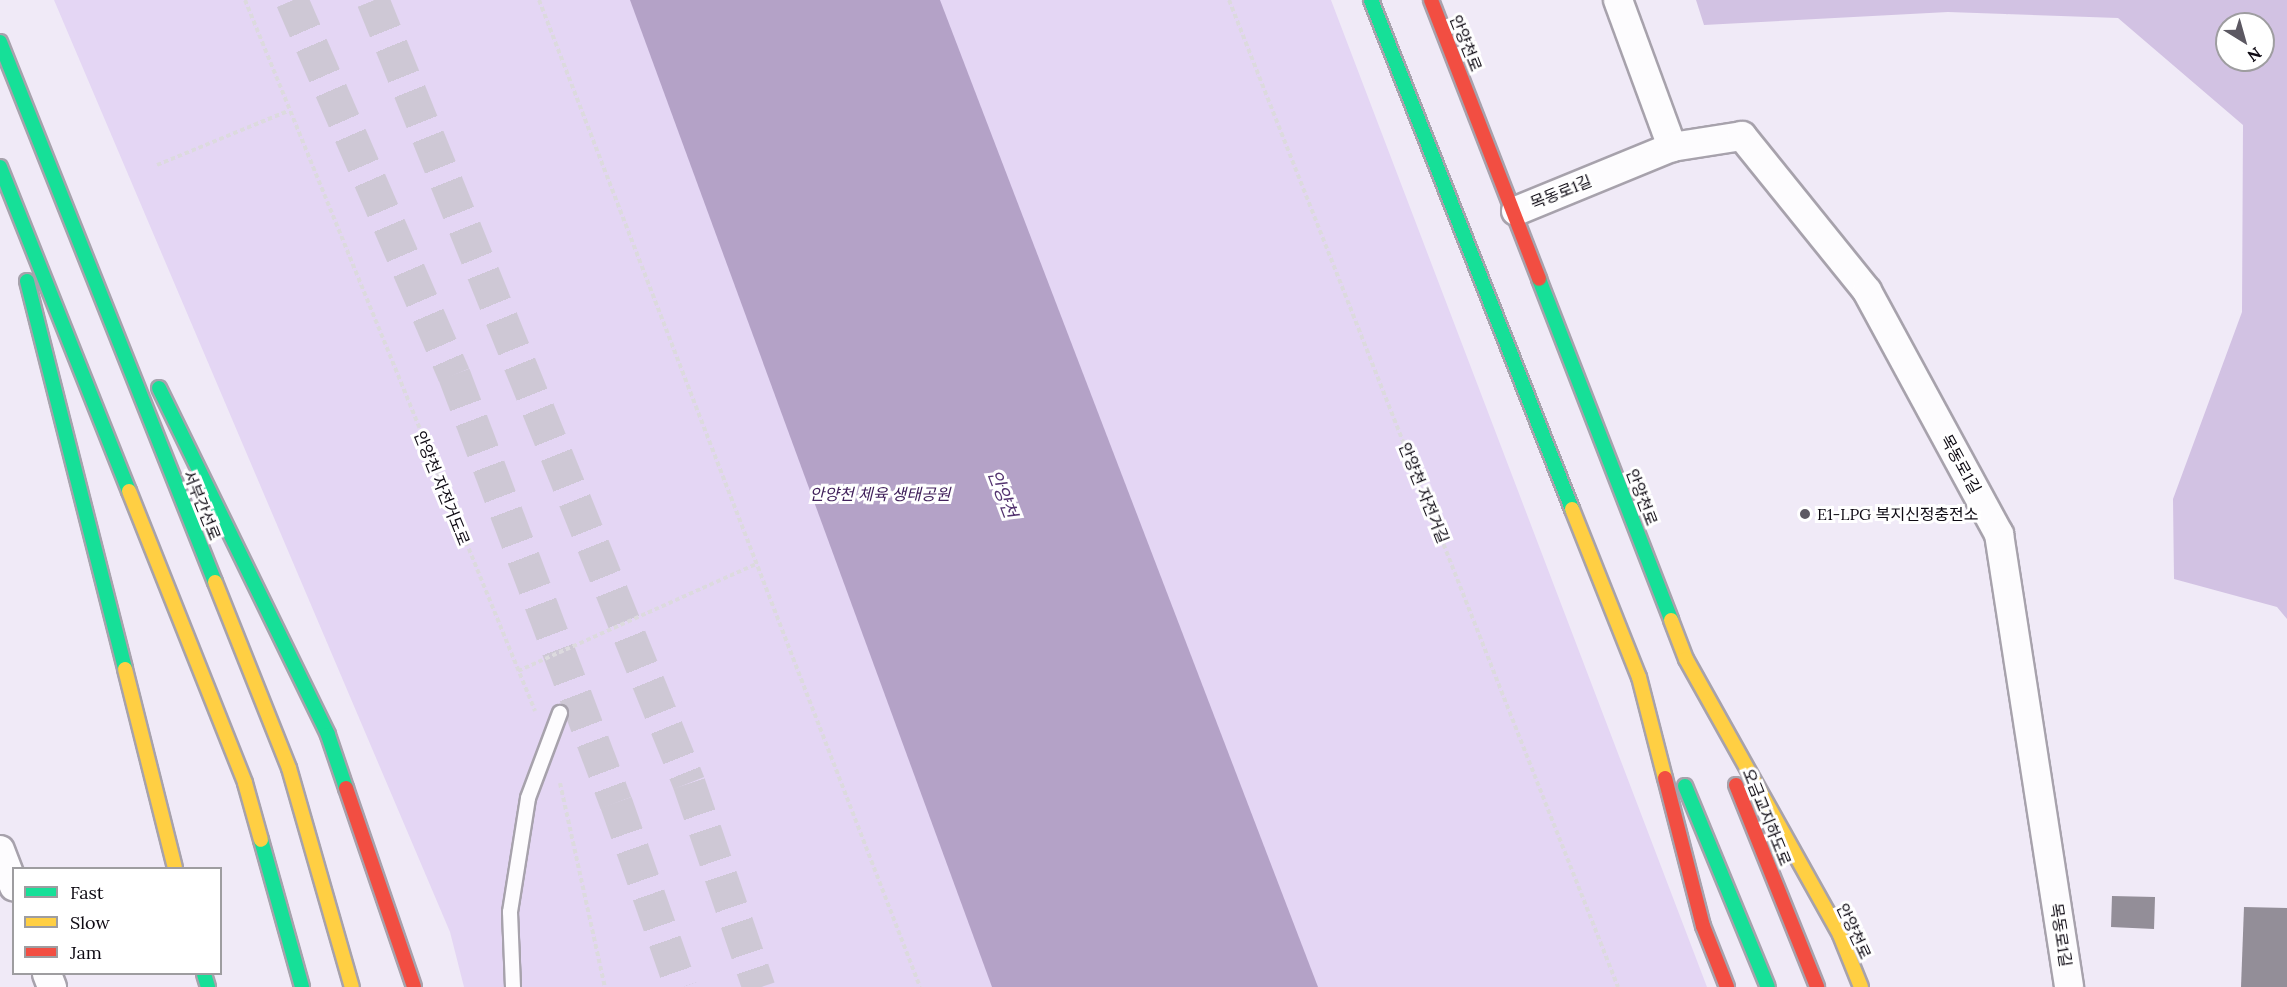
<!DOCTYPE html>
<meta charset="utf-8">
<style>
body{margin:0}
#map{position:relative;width:2287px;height:987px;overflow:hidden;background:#f0eaf7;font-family:Lora,"Noto Sans KR",serif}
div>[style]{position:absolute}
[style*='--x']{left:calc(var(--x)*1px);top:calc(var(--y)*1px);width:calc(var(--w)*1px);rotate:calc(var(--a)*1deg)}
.green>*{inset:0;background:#e4d6f4}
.forest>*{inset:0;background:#d2c2e3}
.water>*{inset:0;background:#b4a2c7}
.building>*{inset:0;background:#938e98}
.highway-tunnel>*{height:33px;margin-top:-16.5px;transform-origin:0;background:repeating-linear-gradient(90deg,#cec8d5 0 33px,transparent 0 49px)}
.path>*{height:4px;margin-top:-2px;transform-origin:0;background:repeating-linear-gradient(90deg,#dcdade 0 4.5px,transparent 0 7.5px)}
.roads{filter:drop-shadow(2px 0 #a7a2ac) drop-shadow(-2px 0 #a7a2ac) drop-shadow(0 2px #a7a2ac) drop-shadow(0 -2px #a7a2ac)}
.lane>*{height:14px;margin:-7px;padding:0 7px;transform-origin:7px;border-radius:7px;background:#fdfcfe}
.street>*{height:28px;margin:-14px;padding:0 14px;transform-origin:14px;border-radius:14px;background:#fdfcfe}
.fast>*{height:14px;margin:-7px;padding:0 7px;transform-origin:7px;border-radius:7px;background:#16e098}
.slow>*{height:14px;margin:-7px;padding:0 7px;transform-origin:7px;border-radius:7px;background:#ffcf43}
.jam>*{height:14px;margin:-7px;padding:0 7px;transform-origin:7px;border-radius:7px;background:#f24e42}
.dots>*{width:16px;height:16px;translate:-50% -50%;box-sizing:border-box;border:3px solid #fff;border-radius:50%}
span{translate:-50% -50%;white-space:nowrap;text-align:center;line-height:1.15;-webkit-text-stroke:6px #fff;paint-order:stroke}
.street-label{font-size:16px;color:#0d0912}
.park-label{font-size:16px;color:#41215b;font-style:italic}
.poi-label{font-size:16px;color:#0d0912}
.left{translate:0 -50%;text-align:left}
.water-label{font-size:18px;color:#543470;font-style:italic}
.legend{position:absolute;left:12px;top:867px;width:210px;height:108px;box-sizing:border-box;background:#fff;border:2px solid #9e9da0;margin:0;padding:8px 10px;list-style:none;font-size:18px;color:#0d0912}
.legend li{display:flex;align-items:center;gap:12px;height:30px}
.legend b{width:30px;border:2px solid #9e9da0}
.north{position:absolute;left:2215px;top:12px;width:60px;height:60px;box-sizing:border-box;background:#fff;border:2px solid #9e9da0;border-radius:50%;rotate:143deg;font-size:16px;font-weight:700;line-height:24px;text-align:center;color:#0d0912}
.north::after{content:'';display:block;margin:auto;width:21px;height:27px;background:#5c5862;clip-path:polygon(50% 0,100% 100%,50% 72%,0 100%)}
</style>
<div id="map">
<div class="green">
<i style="clip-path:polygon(54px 0,1331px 0,1707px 987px,464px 987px,450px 932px)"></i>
</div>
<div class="forest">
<i style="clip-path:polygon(evenodd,1696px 0,2287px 0,2287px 619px,2277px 607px,2174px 579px,2173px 499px,2242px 312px,2243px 125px,2118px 18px,1948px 12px,1704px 25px,1696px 0,2227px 24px,2263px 24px,2263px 60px,2227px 60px,2227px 24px)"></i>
</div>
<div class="water">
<i style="clip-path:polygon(630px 0,940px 0,1318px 987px,992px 987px)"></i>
</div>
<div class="building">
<i style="clip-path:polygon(2112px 896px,2155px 897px,2154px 929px,2111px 927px)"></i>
<i style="clip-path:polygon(2244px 907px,2287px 908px,2287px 987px,2241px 987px)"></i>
</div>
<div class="highway-tunnel">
<i style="--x:292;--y:0;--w:408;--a:66.6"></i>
<i style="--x:454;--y:374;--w:458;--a:69.3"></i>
<i style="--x:616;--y:802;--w:196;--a:70.6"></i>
<i style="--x:373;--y:0;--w:844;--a:68.02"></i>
<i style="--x:689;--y:783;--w:216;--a:71.1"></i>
</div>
<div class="path">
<i style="--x:245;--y:0;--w:768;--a:67.81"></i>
<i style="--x:539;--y:0;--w:1058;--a:68.89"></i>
<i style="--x:1229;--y:0;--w:1061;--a:68.49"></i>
<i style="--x:157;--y:165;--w:142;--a:-22.4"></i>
<i style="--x:518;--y:671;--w:261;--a:-24.2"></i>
<i style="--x:560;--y:783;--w:209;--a:77.6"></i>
</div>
<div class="roads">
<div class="lane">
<i style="--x:513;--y:987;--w:75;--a:-92.3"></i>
<i style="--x:510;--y:912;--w:115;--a:-81"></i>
<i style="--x:528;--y:798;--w:91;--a:-69.4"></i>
</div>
<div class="street">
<i style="--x:1618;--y:0;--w:157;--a:69.8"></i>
<i style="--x:1516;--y:211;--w:169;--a:-22.3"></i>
<i style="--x:1672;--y:147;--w:71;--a:-8.9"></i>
<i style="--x:1742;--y:136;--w:199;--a:51.1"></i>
<i style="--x:1867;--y:291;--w:277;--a:61.5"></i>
<i style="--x:1999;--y:534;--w:458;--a:81.2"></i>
<i style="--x:0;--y:850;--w:39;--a:69"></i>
<i style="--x:47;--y:974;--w:14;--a:69"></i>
</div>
<div class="fast">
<i style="--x:1371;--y:0;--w:547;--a:68.45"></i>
<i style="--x:0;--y:42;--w:581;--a:68.29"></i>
<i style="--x:0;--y:167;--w:349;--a:68.3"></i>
<i style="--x:1539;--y:279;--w:366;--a:68.8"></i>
<i style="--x:27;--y:281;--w:400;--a:75.8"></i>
<i style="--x:159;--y:388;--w:386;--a:64"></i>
<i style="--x:328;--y:735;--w:56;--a:71.2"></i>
<i style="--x:1685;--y:786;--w:217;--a:67.6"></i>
<i style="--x:261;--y:840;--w:153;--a:74.4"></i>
<i style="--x:204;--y:974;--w:14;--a:73"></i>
</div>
<div class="slow">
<i style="--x:129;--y:491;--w:314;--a:68.3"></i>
<i style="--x:245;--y:783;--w:59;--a:74.3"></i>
<i style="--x:1572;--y:509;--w:181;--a:68.3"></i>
<i style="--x:1639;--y:677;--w:104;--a:75.6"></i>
<i style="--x:215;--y:582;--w:200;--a:68.3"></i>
<i style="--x:289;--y:768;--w:228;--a:74"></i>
<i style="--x:1671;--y:620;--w:42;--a:69"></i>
<i style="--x:1686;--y:659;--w:316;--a:60.8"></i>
<i style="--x:1840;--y:935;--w:56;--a:68"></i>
<i style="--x:125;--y:669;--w:205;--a:75.9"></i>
</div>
<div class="jam">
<i style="--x:1431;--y:0;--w:299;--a:68.8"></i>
<i style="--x:1665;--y:778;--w:153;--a:75.6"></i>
<i style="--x:1703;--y:926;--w:66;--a:68.5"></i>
<i style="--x:1736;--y:785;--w:218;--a:68.1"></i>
<i style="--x:346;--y:788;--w:210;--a:71.1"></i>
</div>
</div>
<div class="dots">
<i style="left:1805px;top:514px;background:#5c5862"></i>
</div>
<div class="street-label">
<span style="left:1466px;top:43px;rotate:68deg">안양천로</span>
<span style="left:1561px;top:192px;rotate:-22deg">목동로1길</span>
<span style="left:1961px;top:464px;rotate:61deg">목동로1길</span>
<span style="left:442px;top:488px;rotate:68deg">안양천 자전거도로</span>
<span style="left:1424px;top:493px;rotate:68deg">안양천 자전거길</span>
<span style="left:1642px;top:497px;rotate:69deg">안양천로</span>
<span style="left:202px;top:505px;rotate:68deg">서부간선로</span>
<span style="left:1767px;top:817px;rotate:68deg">오금교지하도로</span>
<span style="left:1854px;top:931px;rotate:65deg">안양천로</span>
<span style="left:2061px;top:935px;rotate:81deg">목동로1길</span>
</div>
<div class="park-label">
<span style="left:880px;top:494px">안양천 체육 생태공원</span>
</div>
<div class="poi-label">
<span class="left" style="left:1817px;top:514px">E1-LPG 복지신정충전소</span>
</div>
<div class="water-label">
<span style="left:1002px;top:494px;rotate:69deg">안양천</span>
</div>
<ul class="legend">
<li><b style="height:8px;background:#16e098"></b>Fast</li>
<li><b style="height:8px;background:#ffcf43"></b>Slow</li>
<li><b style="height:8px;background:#f24e42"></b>Jam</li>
</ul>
<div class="north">N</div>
</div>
